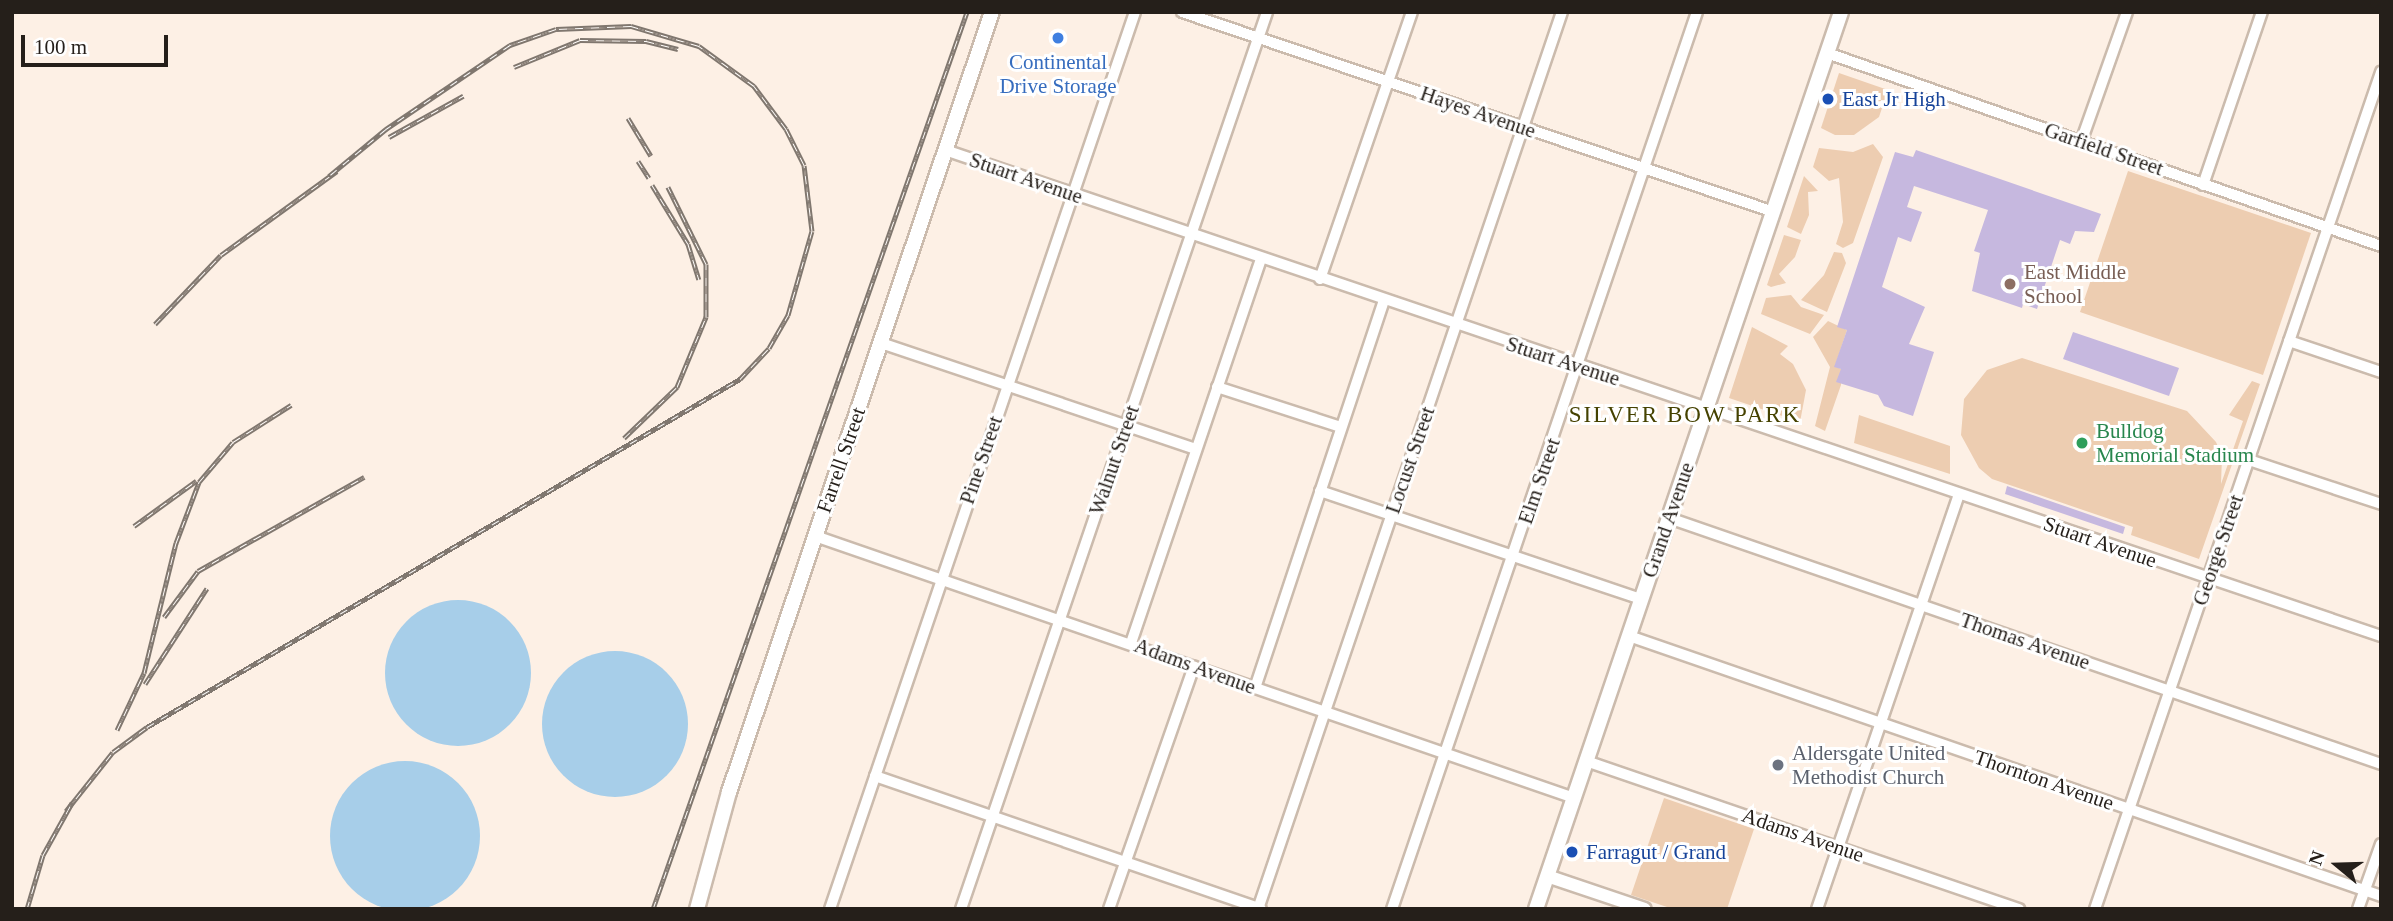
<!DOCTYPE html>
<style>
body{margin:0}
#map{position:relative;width:2393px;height:921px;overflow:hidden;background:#fdf0e5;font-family:Georgia,serif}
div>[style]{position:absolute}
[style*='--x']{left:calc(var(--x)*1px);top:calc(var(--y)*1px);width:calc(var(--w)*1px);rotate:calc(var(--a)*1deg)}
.green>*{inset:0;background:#edcdb1}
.water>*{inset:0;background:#a7cee9}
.round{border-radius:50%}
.building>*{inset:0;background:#c6b8df}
.roads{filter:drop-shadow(2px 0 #cbbbad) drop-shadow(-2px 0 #cbbbad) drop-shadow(0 2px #cbbbad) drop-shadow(0 -2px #cbbbad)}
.minor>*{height:10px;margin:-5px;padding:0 5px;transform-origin:5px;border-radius:5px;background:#fff}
.tertiary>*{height:12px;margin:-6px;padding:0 6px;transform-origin:6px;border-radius:6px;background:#fff}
.secondary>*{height:14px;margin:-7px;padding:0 7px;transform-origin:7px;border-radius:7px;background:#fff}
.rail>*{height:5px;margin-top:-2.5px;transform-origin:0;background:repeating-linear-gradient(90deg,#fff 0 8px,#80776f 0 16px);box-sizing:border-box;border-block:2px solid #80776f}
.dots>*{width:19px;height:19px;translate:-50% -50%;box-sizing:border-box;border:4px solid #fff;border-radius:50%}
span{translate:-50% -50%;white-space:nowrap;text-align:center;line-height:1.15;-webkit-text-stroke:6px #fff;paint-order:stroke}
.shop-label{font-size:21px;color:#366cbe}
.transit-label{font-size:21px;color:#164399}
.left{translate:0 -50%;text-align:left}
.street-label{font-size:21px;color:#251f1a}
.education-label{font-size:21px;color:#785e54}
.leisure-label{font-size:21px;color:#27864d}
.worship-label{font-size:21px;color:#5b616d}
.neighbourhood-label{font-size:23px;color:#454200;letter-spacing:2px}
.frame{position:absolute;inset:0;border:14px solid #251f1a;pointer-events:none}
.north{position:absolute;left:2302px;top:830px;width:70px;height:70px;-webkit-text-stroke:5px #fff;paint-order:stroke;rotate:289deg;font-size:19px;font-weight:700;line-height:28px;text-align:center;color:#251f1a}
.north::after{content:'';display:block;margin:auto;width:24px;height:32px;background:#251f1a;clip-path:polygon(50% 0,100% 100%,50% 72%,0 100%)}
.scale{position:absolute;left:21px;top:35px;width:147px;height:32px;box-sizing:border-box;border:4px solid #251f1a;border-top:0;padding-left:9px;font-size:21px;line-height:24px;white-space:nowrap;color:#251f1a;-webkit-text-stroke:5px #fff;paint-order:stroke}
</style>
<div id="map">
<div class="green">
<i style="clip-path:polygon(1839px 73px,1888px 90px,1879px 117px,1854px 135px,1835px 135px,1821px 128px)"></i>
<i style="clip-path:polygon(1873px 144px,1883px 157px,1853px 243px,1843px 248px,1836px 244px,1843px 222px,1839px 178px,1829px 181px,1813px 167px,1819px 148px,1853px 152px)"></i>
<i style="clip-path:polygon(2128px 171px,2311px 233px,2263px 375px,2080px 312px)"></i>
<i style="clip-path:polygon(1804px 176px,1818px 191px,1808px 192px,1809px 215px,1801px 234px,1787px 227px)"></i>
<i style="clip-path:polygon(1784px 235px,1801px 240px,1795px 257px,1779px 274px,1786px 283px,1771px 287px,1767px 285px)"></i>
<i style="clip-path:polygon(1834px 252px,1842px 253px,1846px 263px,1827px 312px,1801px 300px,1824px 275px)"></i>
<i style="clip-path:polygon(1791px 295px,1801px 307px,1824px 315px,1810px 334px,1761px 314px,1766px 298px)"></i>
<i style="clip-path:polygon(1828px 321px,1847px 330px,1835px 366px,1841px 369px,1841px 385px,1825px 431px,1815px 426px,1830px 367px,1813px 337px)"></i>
<i style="clip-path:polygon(1752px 327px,1788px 346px,1780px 354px,1793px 364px,1806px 390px,1800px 422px,1729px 398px)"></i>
<i style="clip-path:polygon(2022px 358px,2187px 411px,2216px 442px,2222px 456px,2221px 484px,2243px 421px,2229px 415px,2252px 381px,2260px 384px,2199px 559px,2131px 535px,2133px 527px,1992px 479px,1979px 468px,1961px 435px,1964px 399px,1987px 370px)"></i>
<i style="clip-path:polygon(1859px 415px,1950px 446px,1950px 474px,1854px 443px)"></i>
<i style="clip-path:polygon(1664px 798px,1754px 829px,1727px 909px,1673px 909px,1631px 895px)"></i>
</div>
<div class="water">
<i class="round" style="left:385px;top:600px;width:146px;height:146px"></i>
<i class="round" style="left:542px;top:651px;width:146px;height:146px"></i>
<i class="round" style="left:330px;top:761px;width:150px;height:150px"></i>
</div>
<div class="building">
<i style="clip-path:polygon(1916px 150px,2101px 214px,2094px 232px,2075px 231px,2070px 244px,2060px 240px,2037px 309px,2023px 304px,2022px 308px,1972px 291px,1980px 253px,1974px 251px,1988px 210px,1914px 186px,1907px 207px,1922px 212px,1911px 242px,1898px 237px,1882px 287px,1925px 307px,1909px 344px,1934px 352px,1913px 416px,1884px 406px,1878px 395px,1836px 382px,1841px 369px,1834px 367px,1847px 330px,1837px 327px,1895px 152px,1913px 157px)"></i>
<i style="clip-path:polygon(2073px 332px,2179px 368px,2169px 396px,2063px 359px)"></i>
<i style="clip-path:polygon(2007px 486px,2125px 527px,2123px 534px,2005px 494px)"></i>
</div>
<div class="roads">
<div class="minor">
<i style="--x:1182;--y:12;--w:625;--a:18.67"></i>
<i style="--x:1827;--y:53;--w:587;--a:19.21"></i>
<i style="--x:2081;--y:142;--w:138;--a:-70.5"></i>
<i style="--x:945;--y:150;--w:1516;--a:18.7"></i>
<i style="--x:2203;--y:185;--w:183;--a:-71.2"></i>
<i style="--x:1320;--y:279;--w:282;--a:-71"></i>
<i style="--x:2289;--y:341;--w:97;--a:18.6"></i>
<i style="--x:881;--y:343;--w:332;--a:18.6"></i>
<i style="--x:1217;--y:387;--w:130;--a:17.9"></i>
<i style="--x:2249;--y:460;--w:139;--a:18.4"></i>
<i style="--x:1320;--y:491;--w:339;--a:18.6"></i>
<i style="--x:1669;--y:518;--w:753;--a:19.06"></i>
<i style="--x:815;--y:536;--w:803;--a:19.04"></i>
<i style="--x:1629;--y:636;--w:796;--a:19.07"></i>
<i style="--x:1131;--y:643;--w:406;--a:-71.3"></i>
<i style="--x:1255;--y:688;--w:408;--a:-71.6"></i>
<i style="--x:1586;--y:761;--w:458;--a:18.9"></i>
<i style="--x:875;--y:776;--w:408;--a:19"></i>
<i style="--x:830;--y:909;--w:947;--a:-71.22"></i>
<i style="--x:961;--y:909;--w:948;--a:-71.16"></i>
<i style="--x:1109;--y:909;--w:257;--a:-70.7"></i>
<i style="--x:1258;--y:909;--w:947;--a:-71.28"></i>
<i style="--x:1392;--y:909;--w:947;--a:-71.22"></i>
<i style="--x:1817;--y:909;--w:439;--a:-71.1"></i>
<i style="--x:2095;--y:909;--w:885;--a:-71.13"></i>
<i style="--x:2358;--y:909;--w:69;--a:-70.5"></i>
</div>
<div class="tertiary">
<i style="--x:1547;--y:876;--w:103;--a:18.6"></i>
</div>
<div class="secondary">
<i style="--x:697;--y:909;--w:121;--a:-74.7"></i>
<i style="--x:729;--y:792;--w:823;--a:-71.37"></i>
<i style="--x:1536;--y:909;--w:947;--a:-71.22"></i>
</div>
</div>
<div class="rail">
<i style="--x:514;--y:67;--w:71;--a:-22.2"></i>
<i style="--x:580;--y:40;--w:66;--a:0.9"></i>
<i style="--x:646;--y:41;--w:33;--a:14"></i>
<i style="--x:628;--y:118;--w:44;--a:58.8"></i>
<i style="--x:389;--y:137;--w:85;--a:-29"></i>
<i style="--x:638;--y:161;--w:20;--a:57"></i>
<i style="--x:652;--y:185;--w:69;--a:58.6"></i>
<i style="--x:688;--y:244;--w:37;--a:73"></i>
<i style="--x:155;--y:324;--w:95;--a:-46.3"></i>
<i style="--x:221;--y:255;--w:143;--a:-35.9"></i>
<i style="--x:624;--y:438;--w:74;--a:-43.9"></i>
<i style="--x:677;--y:387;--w:76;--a:-67.5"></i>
<i style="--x:706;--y:317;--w:53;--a:-90"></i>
<i style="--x:706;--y:264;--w:86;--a:-116.3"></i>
<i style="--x:134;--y:526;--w:77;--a:-36"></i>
<i style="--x:164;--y:617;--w:57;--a:-53.5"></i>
<i style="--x:198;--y:571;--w:191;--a:-29.5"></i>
<i style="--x:145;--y:684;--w:114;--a:-57.1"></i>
<i style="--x:117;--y:730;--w:63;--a:-64.7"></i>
<i style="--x:144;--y:673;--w:134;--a:-76.2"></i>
<i style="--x:176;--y:543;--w:65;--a:-69.3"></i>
<i style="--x:199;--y:482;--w:52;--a:-49.6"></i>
<i style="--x:233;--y:442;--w:69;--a:-32.5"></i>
<i style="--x:66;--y:811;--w:75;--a:-51.5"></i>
<i style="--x:113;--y:752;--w:42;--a:-36.3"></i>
<i style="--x:147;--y:727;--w:688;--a:-30.41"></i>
<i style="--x:740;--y:379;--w:42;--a:-46.9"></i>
<i style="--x:769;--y:348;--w:38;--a:-60"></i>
<i style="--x:788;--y:315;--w:87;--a:-74.1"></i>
<i style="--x:812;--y:231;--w:66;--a:-96.9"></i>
<i style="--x:804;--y:165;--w:40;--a:-116.6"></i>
<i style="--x:786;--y:129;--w:54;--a:-126.7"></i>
<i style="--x:754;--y:86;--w:68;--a:-144"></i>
<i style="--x:699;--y:46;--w:71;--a:-163.6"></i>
<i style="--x:631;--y:26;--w:75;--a:177.7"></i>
<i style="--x:556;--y:29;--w:49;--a:160.8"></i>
<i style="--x:510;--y:45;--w:150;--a:145.9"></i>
<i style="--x:386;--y:129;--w:74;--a:140.5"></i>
<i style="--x:27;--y:909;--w:56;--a:-73.5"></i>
<i style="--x:43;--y:855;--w:60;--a:-60.9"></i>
<i style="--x:653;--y:909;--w:950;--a:-70.71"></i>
</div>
<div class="dots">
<i style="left:1058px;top:38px;background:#3f7fe0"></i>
<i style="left:1828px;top:99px;background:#1a4fb4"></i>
<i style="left:2010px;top:284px;background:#8d6e63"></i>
<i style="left:2082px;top:443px;background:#2e9e5b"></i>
<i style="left:1778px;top:765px;background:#6b7280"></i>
<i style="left:1572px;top:852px;background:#1a4fb4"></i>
</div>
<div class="shop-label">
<span style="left:1058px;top:74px">Continental<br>Drive Storage</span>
</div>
<div class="transit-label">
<span class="left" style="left:1842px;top:99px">East Jr High</span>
<span class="left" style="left:1586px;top:852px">Farragut / Grand</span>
</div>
<div class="street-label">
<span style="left:1478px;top:112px;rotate:19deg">Hayes Avenue</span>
<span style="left:2104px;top:149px;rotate:19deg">Garfield Street</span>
<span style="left:1026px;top:178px;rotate:19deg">Stuart Avenue</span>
<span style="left:1563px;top:361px;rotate:18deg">Stuart Avenue</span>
<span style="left:841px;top:460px;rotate:-71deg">Farrell Street</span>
<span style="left:981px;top:460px;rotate:-71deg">Pine Street</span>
<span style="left:1114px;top:460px;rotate:-71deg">Walnut Street</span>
<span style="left:1410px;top:460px;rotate:-71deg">Locust Street</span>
<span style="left:1539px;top:481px;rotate:-71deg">Elm Street</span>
<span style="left:1668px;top:520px;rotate:-71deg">Grand Avenue</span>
<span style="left:2100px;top:542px;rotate:19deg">Stuart Avenue</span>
<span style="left:2218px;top:550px;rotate:-71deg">George Street</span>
<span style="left:2025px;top:641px;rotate:19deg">Thomas Avenue</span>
<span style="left:1195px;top:666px;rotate:20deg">Adams Avenue</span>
<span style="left:2044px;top:780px;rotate:19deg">Thornton Avenue</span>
<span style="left:1803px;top:835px;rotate:19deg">Adams Avenue</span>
</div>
<div class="education-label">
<span class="left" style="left:2024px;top:284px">East Middle<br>School</span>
</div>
<div class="leisure-label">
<span class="left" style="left:2096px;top:443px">Bulldog<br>Memorial Stadium</span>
</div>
<div class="worship-label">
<span class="left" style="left:1792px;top:765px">Aldersgate United<br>Methodist Church</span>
</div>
<div class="neighbourhood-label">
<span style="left:1685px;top:415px">SILVER BOW PARK</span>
</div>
<div class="frame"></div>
<div class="north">N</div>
<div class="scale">100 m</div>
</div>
